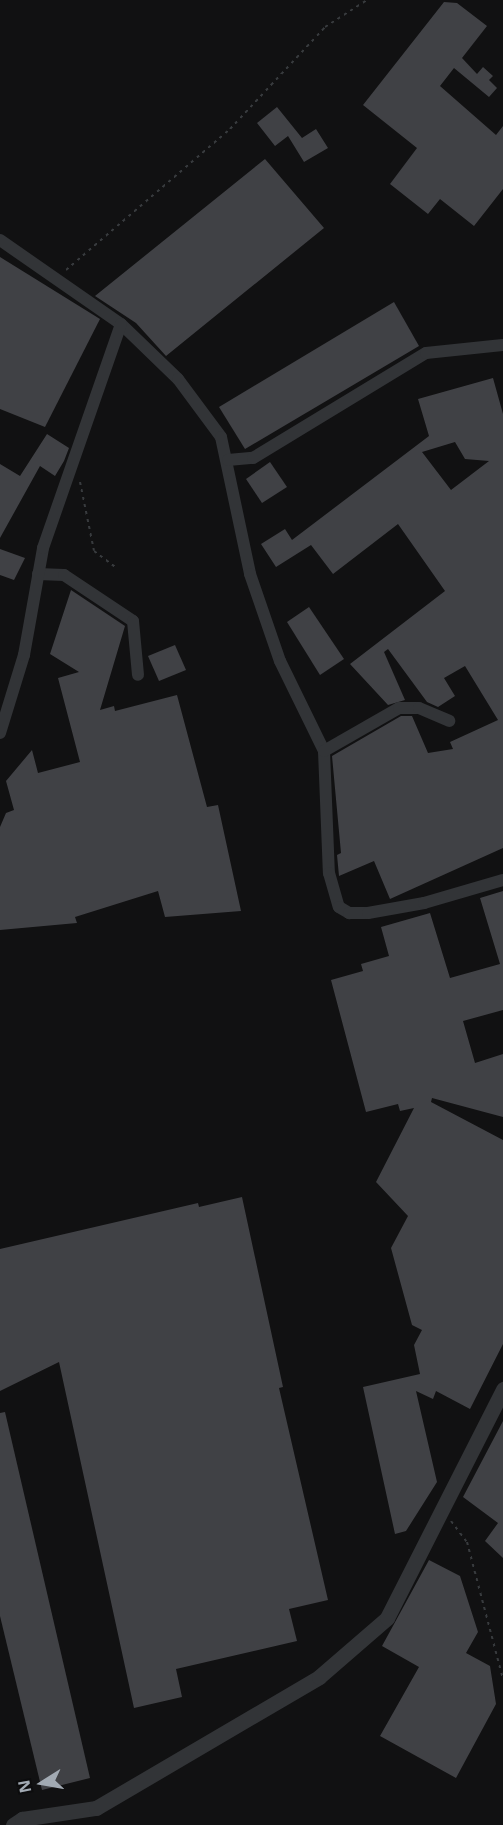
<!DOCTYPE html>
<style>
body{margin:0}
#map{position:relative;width:503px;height:1825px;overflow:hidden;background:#111112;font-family:"Noto Sans",sans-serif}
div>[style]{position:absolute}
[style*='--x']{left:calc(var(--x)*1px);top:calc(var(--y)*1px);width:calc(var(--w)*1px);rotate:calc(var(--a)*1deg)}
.building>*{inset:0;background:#404145}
.path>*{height:2px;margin-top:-1px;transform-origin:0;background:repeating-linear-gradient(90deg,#383b3e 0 3px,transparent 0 7.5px)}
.minor>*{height:12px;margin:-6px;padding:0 6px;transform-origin:6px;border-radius:6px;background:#323437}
.tertiary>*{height:15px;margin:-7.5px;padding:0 7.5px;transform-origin:7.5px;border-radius:7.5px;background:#323437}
span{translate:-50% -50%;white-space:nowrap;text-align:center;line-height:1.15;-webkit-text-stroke:4.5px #0c0c0d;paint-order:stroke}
.north{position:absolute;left:12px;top:1753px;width:60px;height:60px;-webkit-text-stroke:4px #0c0c0d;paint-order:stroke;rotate:259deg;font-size:16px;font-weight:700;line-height:24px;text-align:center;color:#a2aab3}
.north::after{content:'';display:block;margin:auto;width:21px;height:27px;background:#a2aab3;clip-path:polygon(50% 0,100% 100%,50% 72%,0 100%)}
</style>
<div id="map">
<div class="building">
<i style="clip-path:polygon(444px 2px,457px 3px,487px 26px,462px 58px,477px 74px,483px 67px,493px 76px,489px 80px,497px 88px,489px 97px,454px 68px,440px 86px,496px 135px,503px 126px,503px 189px,474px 226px,440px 199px,428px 214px,390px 184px,417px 148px,363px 105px)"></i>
<i style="clip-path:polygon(277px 107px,302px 138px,316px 129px,328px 148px,304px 162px,288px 136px,275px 146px,257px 123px)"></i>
<i style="clip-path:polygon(265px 159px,324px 228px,166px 356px,136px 323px,95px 296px)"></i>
<i style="clip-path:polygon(0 257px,100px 319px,45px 427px,0 409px)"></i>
<i style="clip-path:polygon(394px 302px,419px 346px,245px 449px,219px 407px)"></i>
<i style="clip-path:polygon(evenodd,493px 378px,503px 414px,503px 848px,390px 899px,374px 861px,339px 876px,337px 855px,341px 853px,332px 756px,401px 716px,412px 716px,428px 753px,453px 749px,450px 742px,498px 720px,465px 666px,444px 678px,455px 696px,438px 707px,427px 702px,388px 649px,384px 652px,405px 700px,388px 705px,350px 664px,445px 591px,398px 524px,333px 574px,311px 545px,276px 567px,261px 544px,285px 529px,292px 540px,429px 436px,418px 399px,493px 378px,455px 442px,465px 459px,489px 461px,451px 490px,422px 452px,455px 442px)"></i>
<i style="clip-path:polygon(47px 434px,69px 448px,64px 461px,55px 476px,40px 466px,0 538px,0 464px,20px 476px)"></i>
<i style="clip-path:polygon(270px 462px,287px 487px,262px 503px,246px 479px)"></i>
<i style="clip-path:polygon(0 549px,25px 558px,14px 580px,0 575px)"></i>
<i style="clip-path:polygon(71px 590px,125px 626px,100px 710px,114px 706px,115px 711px,177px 695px,207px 807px,218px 805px,241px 911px,165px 917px,158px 891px,75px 917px,77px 923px,0 930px,0 827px,6px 813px,14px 810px,6px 781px,32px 750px,38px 773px,80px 762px,58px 678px,79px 672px,50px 654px)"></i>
<i style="clip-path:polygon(309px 607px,344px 659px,320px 675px,287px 622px)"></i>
<i style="clip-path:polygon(175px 645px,186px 670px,159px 681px,148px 656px)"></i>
<i style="clip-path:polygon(503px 891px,503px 1010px,463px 1021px,475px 1063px,503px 1054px,503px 1117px,432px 1098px,431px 1102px,503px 1140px,503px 1344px,470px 1409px,436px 1391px,433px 1399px,416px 1391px,437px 1482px,406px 1531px,395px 1534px,363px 1387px,420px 1374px,414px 1345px,422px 1330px,412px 1325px,391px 1248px,408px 1216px,376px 1182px,414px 1108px,400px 1111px,398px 1104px,366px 1112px,331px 980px,363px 971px,361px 964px,389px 956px,381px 927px,430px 913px,450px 978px,500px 964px,480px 898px)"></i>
<i style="clip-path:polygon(242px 1197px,283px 1387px,279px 1388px,328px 1600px,289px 1609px,297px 1641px,176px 1669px,182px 1697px,134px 1708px,59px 1362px,0 1391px,0 1249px,198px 1203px,199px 1207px)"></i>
<i style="clip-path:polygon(5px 1412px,90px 1778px,42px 1790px,0 1616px,0 1413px)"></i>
<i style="clip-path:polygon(503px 1421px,503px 1558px,485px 1541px,498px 1523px,463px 1497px)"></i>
<i style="clip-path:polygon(429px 1560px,460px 1576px,478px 1632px,466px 1653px,490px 1666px,496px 1704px,456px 1778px,380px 1736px,419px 1667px,382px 1646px)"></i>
</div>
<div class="path">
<i style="--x:66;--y:270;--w:216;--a:-40.7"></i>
<i style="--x:230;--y:129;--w:139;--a:-47"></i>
<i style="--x:325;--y:27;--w:50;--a:-32.7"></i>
<i style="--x:80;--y:482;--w:70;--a:78.5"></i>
<i style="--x:94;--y:551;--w:26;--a:37"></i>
<i style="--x:451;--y:1521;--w:26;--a:53"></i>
<i style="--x:467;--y:1542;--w:142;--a:75.3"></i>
</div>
<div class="minor">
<i style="--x:0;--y:240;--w:147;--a:34.8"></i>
<i style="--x:121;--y:324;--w:79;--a:44"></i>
<i style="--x:178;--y:379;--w:72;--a:53.4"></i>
<i style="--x:221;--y:437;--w:140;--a:78"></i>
<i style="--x:250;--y:574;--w:92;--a:71"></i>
<i style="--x:280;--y:661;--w:100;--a:63.9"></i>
<i style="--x:324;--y:751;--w:122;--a:87.7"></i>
<i style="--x:329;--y:873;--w:35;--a:74"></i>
<i style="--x:339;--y:907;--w:12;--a:31"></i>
<i style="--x:349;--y:913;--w:19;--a:0"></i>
<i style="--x:368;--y:913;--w:57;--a:-10.1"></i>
<i style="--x:424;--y:903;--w:82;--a:-16.2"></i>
<i style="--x:228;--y:460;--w:25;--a:-5"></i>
<i style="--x:253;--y:458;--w:202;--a:-31.3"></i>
<i style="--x:426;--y:353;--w:77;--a:-5.9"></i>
<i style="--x:38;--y:574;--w:26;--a:2"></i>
<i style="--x:64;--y:575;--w:83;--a:33.7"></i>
<i style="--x:133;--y:621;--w:54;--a:84.7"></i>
<i style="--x:0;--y:733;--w:82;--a:-72.9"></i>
<i style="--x:24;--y:655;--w:109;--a:-79.9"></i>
<i style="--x:43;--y:548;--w:237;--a:-70.8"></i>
<i style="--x:324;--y:751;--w:86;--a:-29.8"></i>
<i style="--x:399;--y:708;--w:20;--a:0"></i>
<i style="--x:419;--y:708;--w:33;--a:23"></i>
</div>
<div class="tertiary">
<i style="--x:13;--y:1825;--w:11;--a:-34"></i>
<i style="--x:22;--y:1819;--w:75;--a:-8.5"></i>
<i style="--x:96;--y:1808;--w:259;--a:-30.4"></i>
<i style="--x:319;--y:1677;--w:90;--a:-40.9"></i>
<i style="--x:387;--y:1618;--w:257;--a:-63.1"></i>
</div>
<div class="north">N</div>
</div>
